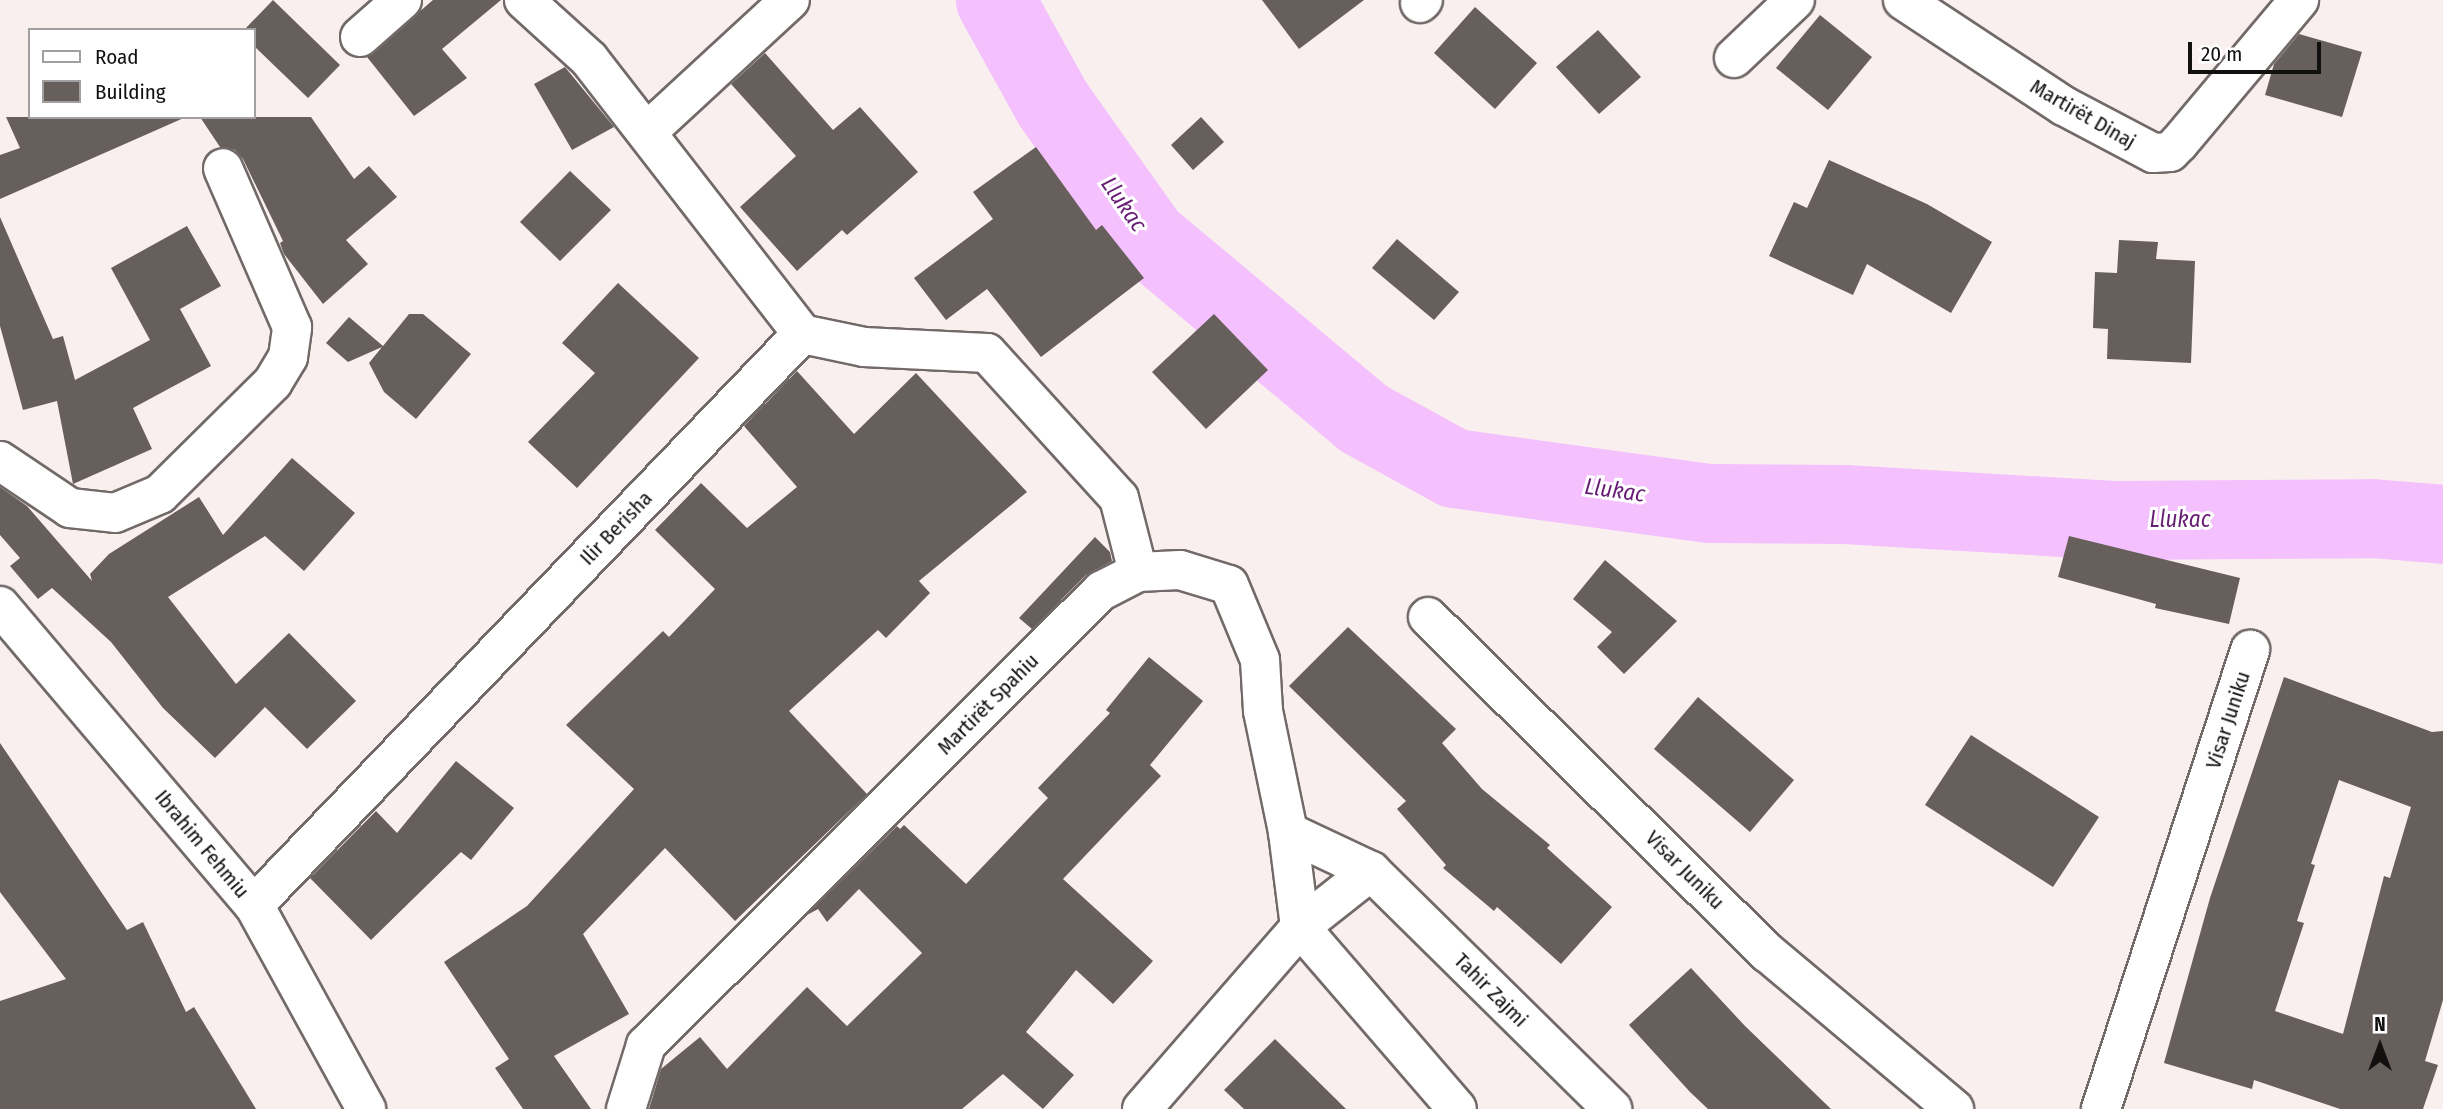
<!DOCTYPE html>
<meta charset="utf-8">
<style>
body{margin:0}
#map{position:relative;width:2443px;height:1109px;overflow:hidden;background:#f9efef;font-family:"Fira Sans Condensed",sans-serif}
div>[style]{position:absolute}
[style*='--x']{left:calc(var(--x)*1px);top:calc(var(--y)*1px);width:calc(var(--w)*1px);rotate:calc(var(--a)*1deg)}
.river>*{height:79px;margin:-39.5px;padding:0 39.5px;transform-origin:39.5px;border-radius:39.5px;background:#f4c0fd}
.building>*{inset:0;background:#665f5b}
.roads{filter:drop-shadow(2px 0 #726969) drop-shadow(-2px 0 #726969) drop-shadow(0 2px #726969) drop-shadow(0 -2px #726969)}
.minor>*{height:38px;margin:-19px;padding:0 19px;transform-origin:19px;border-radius:19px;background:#fff}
span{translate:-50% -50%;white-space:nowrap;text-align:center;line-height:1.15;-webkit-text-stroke:6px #fff;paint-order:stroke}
.street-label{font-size:21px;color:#131010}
.water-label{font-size:23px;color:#681d75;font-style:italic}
.legend{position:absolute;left:28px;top:28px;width:228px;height:91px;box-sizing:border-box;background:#fff;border:2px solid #a19f9f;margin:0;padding:9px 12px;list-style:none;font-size:21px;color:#131010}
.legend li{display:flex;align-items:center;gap:14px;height:35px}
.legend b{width:35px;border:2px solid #a19f9f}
.north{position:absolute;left:2345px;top:1011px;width:70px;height:70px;-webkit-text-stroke:5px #fff;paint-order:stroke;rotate:0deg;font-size:19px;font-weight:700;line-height:28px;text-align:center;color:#131010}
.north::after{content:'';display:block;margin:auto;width:24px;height:32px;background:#131010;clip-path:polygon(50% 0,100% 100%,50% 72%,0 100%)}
.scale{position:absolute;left:2188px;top:42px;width:133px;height:32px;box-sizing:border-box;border:4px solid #131010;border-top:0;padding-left:9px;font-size:21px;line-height:24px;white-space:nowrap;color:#131010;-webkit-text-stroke:5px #fff;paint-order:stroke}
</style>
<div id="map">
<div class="river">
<i style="--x:995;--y:0;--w:118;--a:61"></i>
<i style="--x:1052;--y:103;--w:166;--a:54.6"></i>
<i style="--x:1148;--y:238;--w:280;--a:39.9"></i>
<i style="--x:1363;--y:418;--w:104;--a:28.8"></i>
<i style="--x:1454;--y:468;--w:258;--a:7.8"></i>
<i style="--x:1710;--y:503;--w:134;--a:0.4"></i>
<i style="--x:1844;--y:504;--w:269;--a:3.4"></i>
<i style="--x:2113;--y:520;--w:259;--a:-0.4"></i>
<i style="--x:2372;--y:518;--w:71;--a:4.8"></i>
</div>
<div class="building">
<i style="clip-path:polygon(273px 0,340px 65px,308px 98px,254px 46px,254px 30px,244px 30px)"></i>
<i style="clip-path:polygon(433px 0,501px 0,442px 49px,467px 78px,414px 116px,367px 57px)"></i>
<i style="clip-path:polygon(1262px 0,1364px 0,1299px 49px)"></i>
<i style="clip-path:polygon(1475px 7px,1537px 63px,1495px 109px,1434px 53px)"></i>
<i style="clip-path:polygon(1820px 15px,1872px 57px,1828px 110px,1776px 68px)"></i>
<i style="clip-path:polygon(1598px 30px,1641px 77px,1599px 114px,1556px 67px)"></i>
<i style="clip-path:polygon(2299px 34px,2362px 52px,2342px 117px,2265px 95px,2274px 64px)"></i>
<i style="clip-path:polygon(765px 53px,833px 130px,860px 107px,918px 172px,847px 235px,842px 230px,797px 271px,740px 207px,796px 156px,731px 84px)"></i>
<i style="clip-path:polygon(565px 67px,614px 127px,572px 150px,534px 84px)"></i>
<i style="clip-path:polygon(6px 117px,186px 117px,0 199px,0 155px,20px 148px)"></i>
<i style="clip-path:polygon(200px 117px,311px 117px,354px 179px,369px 166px,397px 197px,346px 240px,368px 264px,323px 304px,284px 254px,280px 243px,283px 241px,243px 159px,235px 150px,220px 147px)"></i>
<i style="clip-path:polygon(1201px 117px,1224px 142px,1193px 170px,1171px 145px)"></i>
<i style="clip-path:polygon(1036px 147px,1096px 230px,1102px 225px,1144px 278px,1041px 357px,987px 289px,946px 320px,914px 278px,993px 219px,973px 192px)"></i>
<i style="clip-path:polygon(1829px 160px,1927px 204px,1992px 242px,1951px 313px,1867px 264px,1853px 295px,1769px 256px,1794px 202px,1807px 208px)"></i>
<i style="clip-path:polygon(570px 171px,611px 210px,560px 261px,520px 222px)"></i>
<i style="clip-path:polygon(0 217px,53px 339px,63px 336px,75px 380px,150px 340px,111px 268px,187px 226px,221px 286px,180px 309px,211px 366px,133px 408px,152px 449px,73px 484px,57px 401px,23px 410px,0 326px)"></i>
<i style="clip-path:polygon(1397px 239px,1459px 292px,1434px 320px,1372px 268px)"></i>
<i style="clip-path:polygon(2119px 240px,2158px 242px,2156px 259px,2195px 261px,2191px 363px,2107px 359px,2108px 329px,2093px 328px,2095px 272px,2117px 273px)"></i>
<i style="clip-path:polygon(618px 283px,699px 358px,577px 488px,528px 442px,595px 373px,562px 343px)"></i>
<i style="clip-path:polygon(409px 314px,423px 314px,471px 354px,416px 419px,384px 392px,369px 363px,382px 347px,348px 362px,326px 343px,349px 317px,383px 346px)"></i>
<i style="clip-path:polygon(1214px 314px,1268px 370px,1206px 429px,1152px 372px)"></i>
<i style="clip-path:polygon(797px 371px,854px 434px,916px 373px,1027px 492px,919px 581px,930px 593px,886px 638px,878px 630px,789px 711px,867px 794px,735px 921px,665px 848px,583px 934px,629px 1014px,554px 1056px,591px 1109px,523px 1109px,495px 1068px,509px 1059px,444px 962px,527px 906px,634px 789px,566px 725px,663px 631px,669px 637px,715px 589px,655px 530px,701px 483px,747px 528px,797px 487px,744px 426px)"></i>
<i style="clip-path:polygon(292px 458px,355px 513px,304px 571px,265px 536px,168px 597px,236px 684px,289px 633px,356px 701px,307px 749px,265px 707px,215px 758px,163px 708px,111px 642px,52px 588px,38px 599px,10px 566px,20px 558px,0 535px,0 487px,27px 506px,92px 581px,90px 574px,109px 554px,199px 497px,223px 535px)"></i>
<i style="clip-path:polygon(2069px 536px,2240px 578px,2229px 624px,2155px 608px,2156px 604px,2058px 577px)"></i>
<i style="clip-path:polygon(1095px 537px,1110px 552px,1112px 561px,1086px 575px,1032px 629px,1019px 618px)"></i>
<i style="clip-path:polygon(1605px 560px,1677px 621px,1624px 674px,1597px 647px,1612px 632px,1573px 599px)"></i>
<i style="clip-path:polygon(1348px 627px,1456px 729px,1442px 743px,1482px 789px,1550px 845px,1547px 848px,1612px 907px,1561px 964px,1497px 907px,1494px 911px,1443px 868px,1446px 865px,1397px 809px,1406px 801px,1289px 686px)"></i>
<i style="clip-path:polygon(1149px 657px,1203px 701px,1150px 765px,1161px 776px,1063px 879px,1153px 961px,1113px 1004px,1076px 970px,1026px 1032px,1074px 1075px,1043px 1109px,1003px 1074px,962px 1109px,649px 1109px,661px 1069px,700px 1037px,727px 1069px,807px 987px,847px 1026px,922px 953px,859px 889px,827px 922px,818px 909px,807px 915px,897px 826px,900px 829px,904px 825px,966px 884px,1048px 798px,1038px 788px,1110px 713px,1106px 710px)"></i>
<i style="clip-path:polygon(evenodd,2284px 677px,2432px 732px,2443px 731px,2443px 1000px,2425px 1061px,2438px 1065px,2423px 1109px,2340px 1109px,2254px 1080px,2252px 1089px,2164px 1063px,2210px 898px,2284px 677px,2339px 780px,2411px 807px,2390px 878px,2384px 876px,2343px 1034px,2275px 1011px,2304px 923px,2297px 921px,2315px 865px,2311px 864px,2339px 780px)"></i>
<i style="clip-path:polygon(1698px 697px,1794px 780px,1750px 832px,1654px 749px)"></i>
<i style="clip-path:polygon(1971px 735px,2099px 817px,2053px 887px,1925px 805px)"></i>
<i style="clip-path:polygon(0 743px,127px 930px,143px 922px,186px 1012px,194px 1007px,256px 1109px,0 1109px,0 1001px,66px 979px,0 892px)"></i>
<i style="clip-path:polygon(456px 761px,514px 808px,471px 860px,461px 852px,371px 940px,310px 878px,376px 811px,397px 833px)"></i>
<i style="clip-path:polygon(1691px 968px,1745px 1026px,1831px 1109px,1708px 1109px,1690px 1092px,1629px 1025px)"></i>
<i style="clip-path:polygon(1275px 1039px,1346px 1109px,1244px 1109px,1224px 1090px)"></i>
</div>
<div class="roads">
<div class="minor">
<i style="--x:524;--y:0;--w:88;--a:42.2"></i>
<i style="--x:589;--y:59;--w:348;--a:52.2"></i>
<i style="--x:1903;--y:0;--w:193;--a:33.4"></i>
<i style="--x:2064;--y:106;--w:101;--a:27.8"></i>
<i style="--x:2153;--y:153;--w:17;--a:-3"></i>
<i style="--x:2170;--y:152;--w:13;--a:-45"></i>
<i style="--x:2179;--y:143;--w:187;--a:-50"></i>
<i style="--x:1420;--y:3;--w:4;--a:-45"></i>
<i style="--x:360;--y:37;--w:56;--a:-41.4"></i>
<i style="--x:1734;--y:58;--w:84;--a:-43.6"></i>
<i style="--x:648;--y:131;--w:193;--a:-42.7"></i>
<i style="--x:802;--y:334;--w:63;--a:11.8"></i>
<i style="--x:864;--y:347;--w:123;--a:2.8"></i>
<i style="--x:987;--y:353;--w:196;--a:47.7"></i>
<i style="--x:1119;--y:498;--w:76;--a:75.6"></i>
<i style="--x:0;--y:461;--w:84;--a:33.9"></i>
<i style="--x:70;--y:508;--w:45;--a:6.3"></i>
<i style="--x:115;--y:513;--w:49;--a:-22.9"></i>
<i style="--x:160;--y:494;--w:159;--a:-44.7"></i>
<i style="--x:273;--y:382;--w:29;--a:-59"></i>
<i style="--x:288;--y:357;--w:30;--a:-82"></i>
<i style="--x:292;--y:327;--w:173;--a:-113.5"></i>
<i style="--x:0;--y:606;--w:392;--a:49.7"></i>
<i style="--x:254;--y:905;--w:233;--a:61.2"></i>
<i style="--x:1428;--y:617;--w:478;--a:44.7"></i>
<i style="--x:1768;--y:953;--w:243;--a:40"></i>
<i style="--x:1288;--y:832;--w:92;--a:25.2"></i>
<i style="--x:1371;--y:871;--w:339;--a:44.6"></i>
<i style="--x:254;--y:905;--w:791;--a:-46.18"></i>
<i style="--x:626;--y:1109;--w:67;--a:-72.6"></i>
<i style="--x:646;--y:1045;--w:643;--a:-44.94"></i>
<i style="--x:1101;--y:591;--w:42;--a:-27.2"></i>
<i style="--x:1138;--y:572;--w:42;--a:-2.7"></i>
<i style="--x:1180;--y:570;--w:51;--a:17"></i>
<i style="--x:1229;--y:585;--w:81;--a:67.5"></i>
<i style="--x:1260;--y:660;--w:51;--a:86.6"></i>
<i style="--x:1263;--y:711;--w:124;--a:78.3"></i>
<i style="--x:1288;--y:832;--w:96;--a:82.8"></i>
<i style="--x:1300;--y:927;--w:240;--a:49.2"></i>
<i style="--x:1142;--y:1109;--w:241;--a:-49"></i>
<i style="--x:1300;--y:927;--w:90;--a:-38.3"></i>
<i style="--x:2101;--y:1109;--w:483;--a:-72"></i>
</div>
</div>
<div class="street-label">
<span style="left:2083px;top:114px;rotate:30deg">Martirët Dinaj</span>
<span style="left:616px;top:528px;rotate:-46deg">Ilir Berisha</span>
<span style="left:988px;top:704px;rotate:-45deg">Martirët Spahiu</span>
<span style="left:2228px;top:720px;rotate:-72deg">Visar Juniku</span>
<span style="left:202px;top:844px;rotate:50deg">Ibrahim Fehmiu</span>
<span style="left:1685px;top:870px;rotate:45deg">Visar Juniku</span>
<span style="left:1491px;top:990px;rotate:45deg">Tahir Zajmi</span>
</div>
<div class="water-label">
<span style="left:1124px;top:204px;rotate:55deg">Llukac</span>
<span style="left:1615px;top:490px;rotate:8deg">Llukac</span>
<span style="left:2180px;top:519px">Llukac</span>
</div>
<ul class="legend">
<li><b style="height:9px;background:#fff"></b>Road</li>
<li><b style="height:19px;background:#665f5b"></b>Building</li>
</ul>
<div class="north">N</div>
<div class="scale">20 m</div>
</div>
